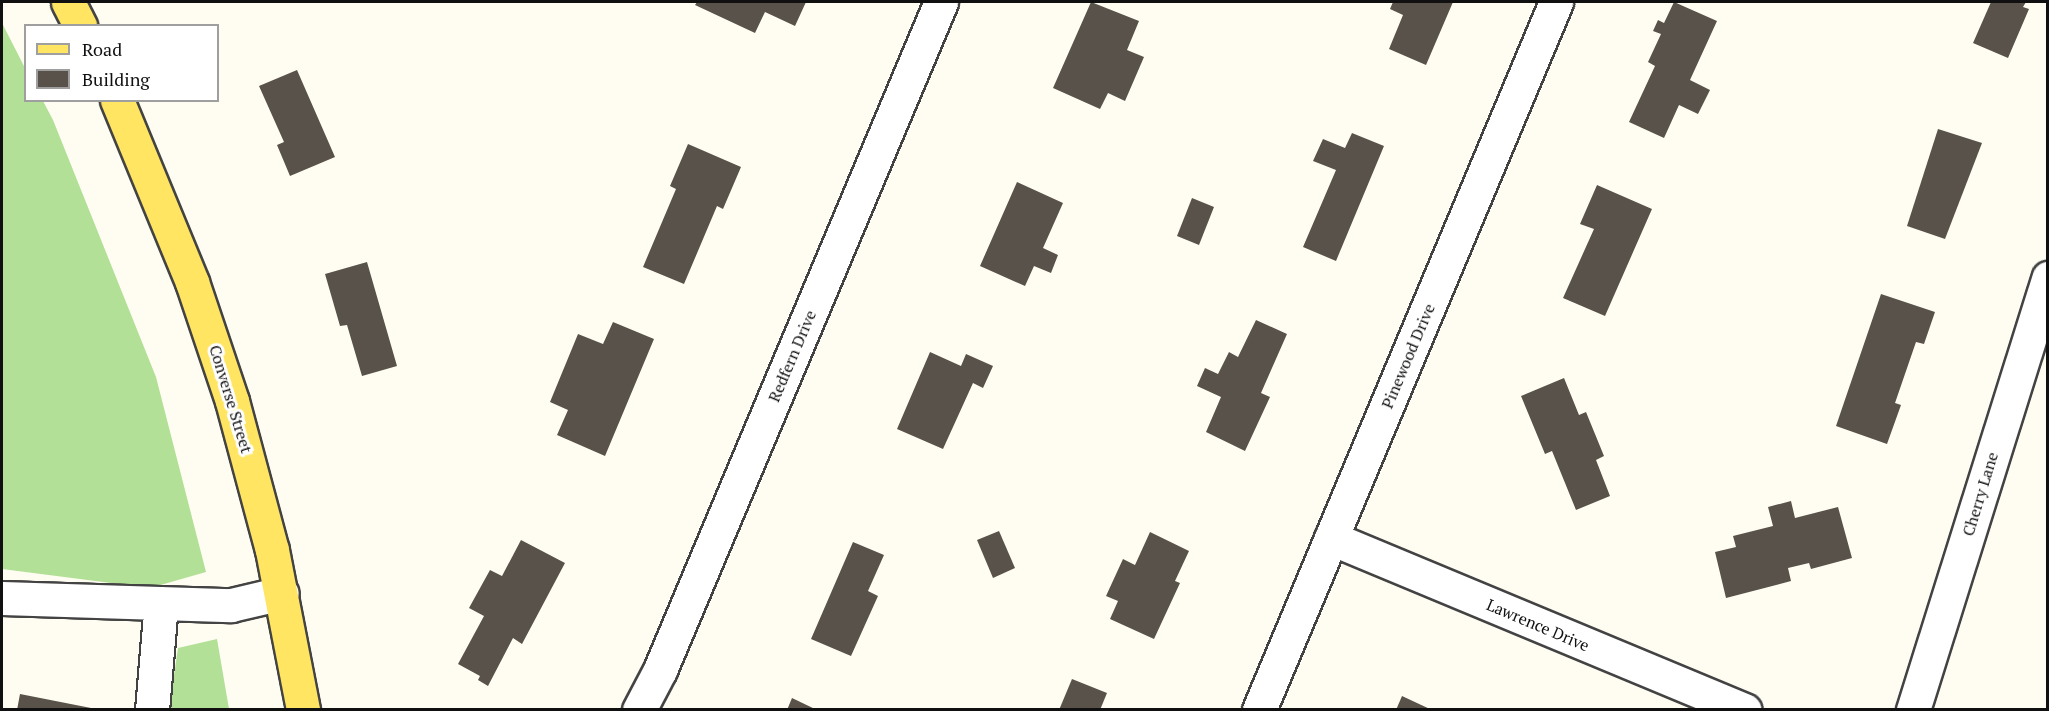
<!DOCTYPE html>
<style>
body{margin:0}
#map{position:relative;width:2049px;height:711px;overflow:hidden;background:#fffdf2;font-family:"PT Serif",serif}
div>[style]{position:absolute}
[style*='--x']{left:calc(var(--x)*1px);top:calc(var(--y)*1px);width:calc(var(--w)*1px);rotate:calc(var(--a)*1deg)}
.forest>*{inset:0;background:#b1e096}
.building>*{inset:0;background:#59524b}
.roads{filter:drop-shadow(2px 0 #434343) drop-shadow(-2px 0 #434343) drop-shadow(0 2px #434343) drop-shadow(0 -2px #434343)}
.minor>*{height:33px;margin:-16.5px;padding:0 16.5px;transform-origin:16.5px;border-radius:16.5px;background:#fff}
.major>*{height:33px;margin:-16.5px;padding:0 16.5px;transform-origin:16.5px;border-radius:16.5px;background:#ffe562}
span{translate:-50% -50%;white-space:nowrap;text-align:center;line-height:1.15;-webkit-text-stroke:6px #fff;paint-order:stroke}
.street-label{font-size:16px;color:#101010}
.frame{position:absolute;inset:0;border:3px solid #101010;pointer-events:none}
.legend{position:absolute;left:24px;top:24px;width:195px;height:78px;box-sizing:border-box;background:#fff;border:2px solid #9f9f9f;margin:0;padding:8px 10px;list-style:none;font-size:18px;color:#101010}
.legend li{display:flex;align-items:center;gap:12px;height:30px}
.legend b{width:30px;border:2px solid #9f9f9f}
</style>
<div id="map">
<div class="forest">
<i style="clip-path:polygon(2px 23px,25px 68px,26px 100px,43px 101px,53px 120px,156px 377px,206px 572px,150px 588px,2px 569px)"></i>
<i style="clip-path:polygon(217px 639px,229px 709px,169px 709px,178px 648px)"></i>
</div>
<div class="building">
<i style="clip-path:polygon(697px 2px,806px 2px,795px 26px,765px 12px,755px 33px,695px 5px)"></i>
<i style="clip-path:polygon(1091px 2px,1139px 21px,1127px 50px,1144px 57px,1125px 101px,1108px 93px,1100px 109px,1053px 88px)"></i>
<i style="clip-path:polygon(1393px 2px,1453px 2px,1426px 65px,1389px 49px,1403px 15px,1390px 9px)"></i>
<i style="clip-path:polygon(1674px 2px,1717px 21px,1690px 80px,1710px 90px,1698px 114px,1679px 105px,1664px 138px,1629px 122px,1655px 66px,1648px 62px,1661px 34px,1653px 31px,1658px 20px,1664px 23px)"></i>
<i style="clip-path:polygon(1991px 2px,2026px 2px,2023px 7px,2029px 9px,2008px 58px,1973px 43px)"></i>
<i style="clip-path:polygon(297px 70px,335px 157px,290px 176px,277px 145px,284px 142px,259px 86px)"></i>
<i style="clip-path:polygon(1938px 129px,1982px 143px,1945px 239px,1907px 226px)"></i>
<i style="clip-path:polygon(1352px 133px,1384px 146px,1336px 261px,1303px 247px,1336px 170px,1313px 161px,1323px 139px,1345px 148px)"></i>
<i style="clip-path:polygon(688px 144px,741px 167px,723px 209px,717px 206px,684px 284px,643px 267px,676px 189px,670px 186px)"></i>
<i style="clip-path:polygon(1017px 182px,1063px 203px,1043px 248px,1058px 255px,1051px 273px,1034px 266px,1025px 286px,980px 266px)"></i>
<i style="clip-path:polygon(1597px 185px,1652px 209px,1605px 316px,1563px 298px,1594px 229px,1580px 224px)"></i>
<i style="clip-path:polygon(1192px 198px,1214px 207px,1199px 245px,1177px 236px)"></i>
<i style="clip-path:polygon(367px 262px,397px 366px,362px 376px,347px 325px,340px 326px,325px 274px)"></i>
<i style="clip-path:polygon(1881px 294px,1935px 312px,1924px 344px,1916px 342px,1895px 403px,1901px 405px,1887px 444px,1836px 426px)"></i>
<i style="clip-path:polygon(1256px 320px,1287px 334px,1261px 393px,1270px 397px,1245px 451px,1206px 432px,1221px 397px,1197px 386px,1205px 368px,1218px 374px,1229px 352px,1238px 357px)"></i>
<i style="clip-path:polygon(613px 322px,654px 339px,605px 456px,557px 435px,568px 410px,550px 402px,578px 334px,603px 344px)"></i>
<i style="clip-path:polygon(930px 352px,961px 366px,966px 354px,993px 366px,983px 388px,973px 383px,943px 449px,897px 429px)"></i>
<i style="clip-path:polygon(1564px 378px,1579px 415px,1586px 412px,1604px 456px,1596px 460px,1610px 496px,1576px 510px,1552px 451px,1545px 454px,1521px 396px)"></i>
<i style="clip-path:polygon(1791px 501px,1795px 518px,1838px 507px,1852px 558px,1811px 569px,1809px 563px,1788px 568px,1791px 581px,1726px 598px,1715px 552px,1736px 547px,1733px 536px,1773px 526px,1768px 507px)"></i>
<i style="clip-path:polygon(999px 531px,1015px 568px,993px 578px,977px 540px)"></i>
<i style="clip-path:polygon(1150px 532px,1189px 551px,1175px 581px,1180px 583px,1154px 639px,1110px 619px,1118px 601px,1106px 596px,1123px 559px,1135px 565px)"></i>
<i style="clip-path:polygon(521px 540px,565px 563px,522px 644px,513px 638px,488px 686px,478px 680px,480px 676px,458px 664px,484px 616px,469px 608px,490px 570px,502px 576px)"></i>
<i style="clip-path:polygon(853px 542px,884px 555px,868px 591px,878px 596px,851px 656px,811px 639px)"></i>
<i style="clip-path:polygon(1072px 679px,1107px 693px,1100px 710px,1059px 710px)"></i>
<i style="clip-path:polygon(20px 694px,91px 708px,91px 710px,17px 710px)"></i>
<i style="clip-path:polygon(1402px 696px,1432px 710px,1396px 710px)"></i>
<i style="clip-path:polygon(792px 698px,817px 710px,787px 710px)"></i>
</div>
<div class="roads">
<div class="minor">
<i style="--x:1331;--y:538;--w:448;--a:22.6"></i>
<i style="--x:2;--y:598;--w:229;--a:1.8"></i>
<i style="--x:231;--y:605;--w:52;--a:-13.2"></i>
<i style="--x:152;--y:710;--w:107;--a:-85.2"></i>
<i style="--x:639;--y:710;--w:45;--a:-62.3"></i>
<i style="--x:660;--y:670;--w:725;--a:-67.19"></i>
<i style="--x:1259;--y:710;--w:768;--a:-67.24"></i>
<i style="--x:1913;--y:710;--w:453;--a:-72.6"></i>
</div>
<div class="major">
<i style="--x:68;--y:2;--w:27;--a:63"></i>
<i style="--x:117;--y:100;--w:197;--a:67.6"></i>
<i style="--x:192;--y:282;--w:126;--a:71.4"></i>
<i style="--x:232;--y:401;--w:154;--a:75"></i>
<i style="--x:272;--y:550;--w:163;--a:79"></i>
</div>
</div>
<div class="street-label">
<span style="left:792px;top:356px;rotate:-67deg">Redfern Drive</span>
<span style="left:1408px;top:356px;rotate:-67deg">Pinewood Drive</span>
<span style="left:231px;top:399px;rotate:73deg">Converse Street</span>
<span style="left:1980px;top:494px;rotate:-73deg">Cherry Lane</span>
<span style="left:1538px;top:625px;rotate:23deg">Lawrence Drive</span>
</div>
<div class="frame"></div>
<ul class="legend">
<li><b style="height:8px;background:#ffe562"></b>Road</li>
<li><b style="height:16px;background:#59524b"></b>Building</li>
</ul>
</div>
